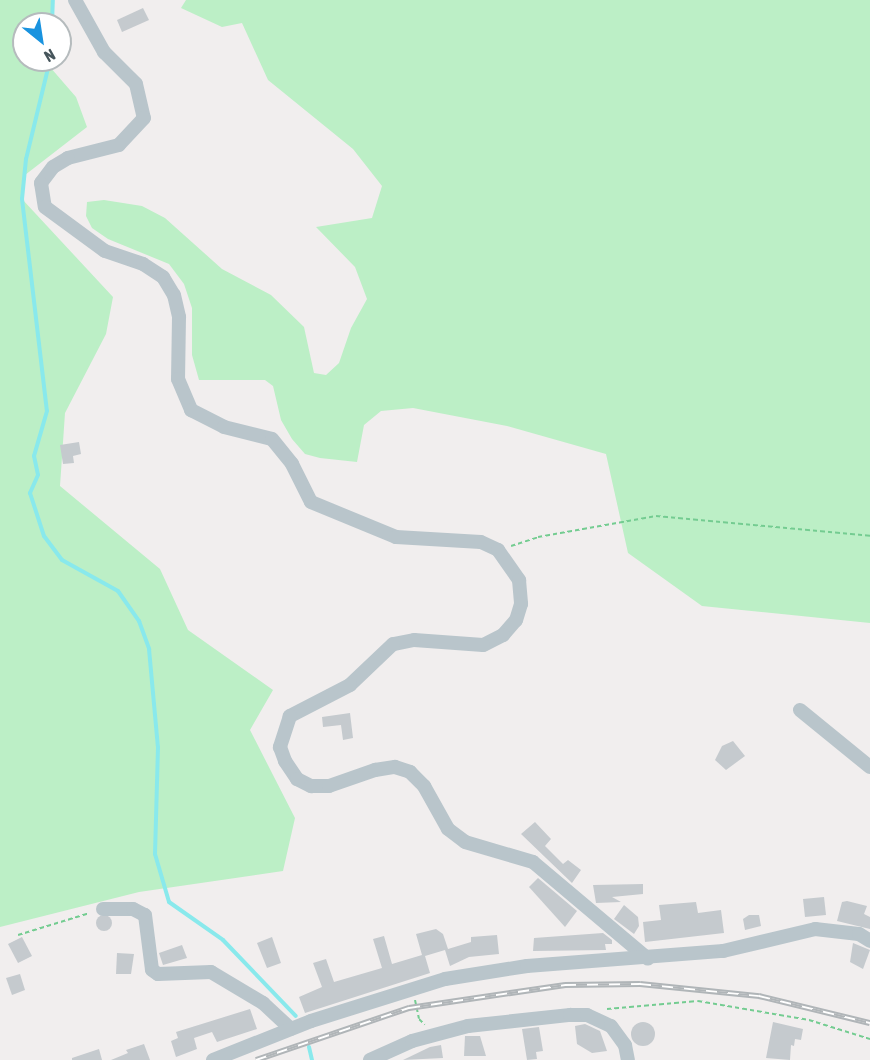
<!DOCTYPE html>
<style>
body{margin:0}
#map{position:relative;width:870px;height:1060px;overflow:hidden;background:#f1eeee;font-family:"Asap Condensed",sans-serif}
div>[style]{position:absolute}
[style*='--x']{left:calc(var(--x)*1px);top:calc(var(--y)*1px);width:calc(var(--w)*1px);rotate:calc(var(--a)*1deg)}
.green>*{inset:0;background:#bcefc6}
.stream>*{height:4px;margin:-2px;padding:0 2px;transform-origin:2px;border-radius:2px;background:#89e9ec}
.building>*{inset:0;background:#c5cace}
.round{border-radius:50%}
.path>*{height:2px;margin-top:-1px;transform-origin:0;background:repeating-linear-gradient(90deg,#74cc91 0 4.5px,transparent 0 7.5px)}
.minor>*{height:14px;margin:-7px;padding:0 7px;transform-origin:7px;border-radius:7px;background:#b9c5cb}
.rail>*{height:6px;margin-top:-3px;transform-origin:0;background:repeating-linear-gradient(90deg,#fff 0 11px,#b0b5b8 0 22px);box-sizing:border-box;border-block:2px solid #b0b5b8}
span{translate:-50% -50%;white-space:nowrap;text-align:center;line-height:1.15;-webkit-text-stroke:4.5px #fff;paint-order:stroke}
.north{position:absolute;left:12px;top:12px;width:60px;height:60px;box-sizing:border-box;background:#fff;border:2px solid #b5bbbd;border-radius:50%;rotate:150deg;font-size:16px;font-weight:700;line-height:24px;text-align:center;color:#46555b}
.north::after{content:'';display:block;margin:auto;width:21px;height:27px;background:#1993df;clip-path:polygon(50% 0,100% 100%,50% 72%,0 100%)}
</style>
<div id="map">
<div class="green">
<i style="clip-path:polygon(0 0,52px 0,51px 24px,24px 24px,24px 60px,50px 60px,50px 67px,76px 97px,87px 127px,25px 175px,22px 199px,113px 297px,106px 334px,65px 413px,60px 486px,160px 569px,188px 630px,273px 690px,250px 730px,295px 818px,283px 871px,139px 892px,0 927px)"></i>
<i style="clip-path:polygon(186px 0,870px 0,870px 623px,702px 606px,628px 553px,606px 454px,507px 426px,413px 408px,381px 411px,364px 425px,357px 462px,320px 458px,305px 454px,292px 439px,281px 420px,273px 386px,265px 380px,199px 380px,192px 355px,192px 308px,184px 284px,169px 264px,108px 239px,92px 228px,86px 216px,87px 202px,104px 200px,142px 206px,165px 218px,222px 269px,271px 295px,304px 327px,314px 373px,326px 375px,339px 363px,351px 328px,367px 299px,355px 267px,316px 227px,372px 218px,382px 186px,353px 149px,268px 80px,242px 23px,222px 27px,181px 8px)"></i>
</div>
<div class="stream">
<i style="--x:52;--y:24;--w:24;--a:-88"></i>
<i style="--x:50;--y:60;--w:102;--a:103.6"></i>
<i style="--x:26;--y:159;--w:40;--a:95.7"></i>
<i style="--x:22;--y:199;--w:213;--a:83.3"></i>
<i style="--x:47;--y:411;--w:47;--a:106.1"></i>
<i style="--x:34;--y:456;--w:19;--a:78"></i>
<i style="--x:38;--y:475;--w:20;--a:114"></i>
<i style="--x:30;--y:493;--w:45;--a:72"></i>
<i style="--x:44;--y:536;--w:30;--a:53"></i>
<i style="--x:62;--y:560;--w:64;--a:29"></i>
<i style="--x:118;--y:591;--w:37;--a:55"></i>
<i style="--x:139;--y:621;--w:30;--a:70"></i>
<i style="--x:149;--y:649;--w:98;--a:84.8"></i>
<i style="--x:158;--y:747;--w:107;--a:91.6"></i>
<i style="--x:155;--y:854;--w:50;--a:73.7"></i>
<i style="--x:169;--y:902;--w:66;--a:35.1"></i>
<i style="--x:223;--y:940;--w:105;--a:46.2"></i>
<i style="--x:309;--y:1047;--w:13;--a:77"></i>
</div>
<div class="building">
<i style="clip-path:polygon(143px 8px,149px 20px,122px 32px,117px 20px)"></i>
<i style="clip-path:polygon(79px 442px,81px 454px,73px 456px,74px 463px,63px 464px,60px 445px)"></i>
<i style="clip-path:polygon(350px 713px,353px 738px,343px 740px,341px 725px,323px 727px,322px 717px)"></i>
<i style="clip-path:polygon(733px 741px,745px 756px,726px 770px,715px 760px,722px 746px)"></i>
<i style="clip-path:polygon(535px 822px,551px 839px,545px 846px,563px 864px,568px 860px,581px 870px,572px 883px,521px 834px)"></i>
<i style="clip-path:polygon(538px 878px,577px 911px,565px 927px,529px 887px)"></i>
<i style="clip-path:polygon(643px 884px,643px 894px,612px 897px,621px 902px,596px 903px,593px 885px)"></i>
<i style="clip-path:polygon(824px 897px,826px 915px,805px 917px,803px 899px)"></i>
<i style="clip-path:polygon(847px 901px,867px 906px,864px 914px,870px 917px,870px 929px,837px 921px,842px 902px)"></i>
<i style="clip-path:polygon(696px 902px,698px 913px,721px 910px,724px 933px,645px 942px,643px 922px,661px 920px,659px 905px)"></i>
<i style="clip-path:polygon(624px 905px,638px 917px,639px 926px,634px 934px,614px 919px)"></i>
<i style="clip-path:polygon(749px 915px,759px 915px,761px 926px,745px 930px,743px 919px)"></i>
<i class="round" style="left:96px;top:915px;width:16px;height:16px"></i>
<i style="clip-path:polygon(436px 929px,443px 934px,448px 949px,471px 942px,471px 937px,497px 935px,499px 954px,469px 957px,450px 966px,445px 950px,425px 956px,430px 973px,305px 1013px,299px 997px,322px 987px,313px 963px,326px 959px,334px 982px,382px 968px,373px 939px,384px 936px,392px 964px,422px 955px,416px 934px)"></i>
<i style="clip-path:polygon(603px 933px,612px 940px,612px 944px,605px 944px,606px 950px,533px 951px,534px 938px)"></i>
<i style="clip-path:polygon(22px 937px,32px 956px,18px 963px,8px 944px)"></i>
<i style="clip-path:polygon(272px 937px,281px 963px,267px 968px,257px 943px)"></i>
<i style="clip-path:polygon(853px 943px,870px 950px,863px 969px,850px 962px)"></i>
<i style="clip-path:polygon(182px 945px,187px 958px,163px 965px,159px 953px)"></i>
<i style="clip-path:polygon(117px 953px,134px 954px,131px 974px,116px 974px)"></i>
<i style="clip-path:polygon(20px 974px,25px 990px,12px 995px,6px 978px)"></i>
<i style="clip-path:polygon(250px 1009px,257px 1029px,217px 1042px,212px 1032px,194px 1038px,197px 1049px,176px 1057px,171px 1041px,178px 1038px,176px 1032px)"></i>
<i class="round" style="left:631px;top:1022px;width:24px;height:24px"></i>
<i style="clip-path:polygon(773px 1022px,803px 1029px,801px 1040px,795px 1039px,794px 1046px,791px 1045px,790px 1060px,766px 1058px)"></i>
<i style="clip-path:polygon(585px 1024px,600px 1031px,607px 1051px,592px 1053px,577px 1044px,575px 1026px)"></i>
<i style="clip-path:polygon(539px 1027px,543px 1051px,536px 1052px,537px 1059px,527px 1060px,522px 1029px)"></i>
<i style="clip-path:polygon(465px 1036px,480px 1036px,486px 1056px,464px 1056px)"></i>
<i style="clip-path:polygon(144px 1044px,150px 1060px,111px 1060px,128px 1053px,126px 1050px)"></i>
<i style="clip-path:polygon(441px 1045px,443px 1058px,403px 1060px,430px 1047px)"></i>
<i style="clip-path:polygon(99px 1049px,102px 1060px,72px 1060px,72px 1058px)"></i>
</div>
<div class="path">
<i style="--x:511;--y:546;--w:28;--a:-18"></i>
<i style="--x:538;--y:537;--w:120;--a:-10.1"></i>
<i style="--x:656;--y:516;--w:215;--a:5.3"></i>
<i style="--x:18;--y:935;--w:75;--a:-17"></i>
<i style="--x:415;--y:1000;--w:19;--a:78"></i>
<i style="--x:419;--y:1019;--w:8;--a:45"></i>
<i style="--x:607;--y:1009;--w:91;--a:-5"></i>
<i style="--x:698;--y:1001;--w:113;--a:9.7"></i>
<i style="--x:809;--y:1020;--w:64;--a:17.3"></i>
</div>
<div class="minor">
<i style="--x:75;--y:0;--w:60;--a:60.9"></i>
<i style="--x:104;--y:52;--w:45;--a:45"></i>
<i style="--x:136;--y:84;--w:35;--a:77"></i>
<i style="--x:144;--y:118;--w:37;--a:133"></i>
<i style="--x:119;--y:145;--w:53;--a:165.7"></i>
<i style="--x:68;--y:158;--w:17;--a:149"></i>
<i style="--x:53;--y:167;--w:20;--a:127"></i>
<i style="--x:41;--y:183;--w:24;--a:81"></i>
<i style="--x:45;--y:207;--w:74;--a:36.3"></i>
<i style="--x:105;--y:251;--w:40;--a:18.9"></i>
<i style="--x:143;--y:264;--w:24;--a:33"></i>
<i style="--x:163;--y:277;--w:21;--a:59"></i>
<i style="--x:174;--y:295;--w:23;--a:77"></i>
<i style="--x:179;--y:317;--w:62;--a:90.9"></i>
<i style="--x:178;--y:379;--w:34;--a:67"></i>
<i style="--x:191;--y:410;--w:37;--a:27"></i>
<i style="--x:224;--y:427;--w:49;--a:14"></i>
<i style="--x:272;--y:439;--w:32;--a:51"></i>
<i style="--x:292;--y:464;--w:42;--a:63.4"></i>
<i style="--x:311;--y:502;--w:92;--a:22.4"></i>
<i style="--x:396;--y:537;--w:85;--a:3.4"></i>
<i style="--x:481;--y:542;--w:19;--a:25"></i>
<i style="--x:498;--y:550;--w:37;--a:55"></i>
<i style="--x:519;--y:580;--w:24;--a:85"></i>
<i style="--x:521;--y:604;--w:17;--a:107"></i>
<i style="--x:516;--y:620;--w:20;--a:131"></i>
<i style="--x:503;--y:635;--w:22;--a:153"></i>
<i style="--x:483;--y:645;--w:69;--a:-175.9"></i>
<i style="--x:414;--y:640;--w:21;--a:169"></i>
<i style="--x:393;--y:644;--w:59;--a:136.4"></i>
<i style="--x:350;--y:685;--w:68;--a:152.7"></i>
<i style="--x:290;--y:716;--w:33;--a:108"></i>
<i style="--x:280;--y:747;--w:15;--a:70"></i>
<i style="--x:285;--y:761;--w:22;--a:56"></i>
<i style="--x:297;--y:779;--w:16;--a:27"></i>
<i style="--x:311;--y:786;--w:18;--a:0"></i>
<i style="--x:329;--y:786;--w:49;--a:-19.2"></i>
<i style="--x:375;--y:770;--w:20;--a:-9"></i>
<i style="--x:395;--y:767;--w:16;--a:18"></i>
<i style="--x:410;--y:772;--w:20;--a:45"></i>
<i style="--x:424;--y:786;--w:49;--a:60.8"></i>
<i style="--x:448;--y:829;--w:21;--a:37"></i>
<i style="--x:465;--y:842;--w:71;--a:16.4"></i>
<i style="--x:533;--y:862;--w:150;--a:40.1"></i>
<i style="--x:800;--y:710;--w:90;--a:39.2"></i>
<i style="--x:103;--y:909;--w:30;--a:0"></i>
<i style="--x:133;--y:909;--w:13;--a:27"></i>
<i style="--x:145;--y:915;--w:55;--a:82.7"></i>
<i style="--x:152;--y:970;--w:7;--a:34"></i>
<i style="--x:158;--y:974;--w:53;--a:-2.2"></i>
<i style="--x:211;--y:972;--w:61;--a:30.8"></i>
<i style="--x:263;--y:1003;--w:38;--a:43"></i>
<i style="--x:213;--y:1060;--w:105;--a:-21.7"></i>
<i style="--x:311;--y:1021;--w:140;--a:-17.4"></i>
<i style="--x:445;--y:979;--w:83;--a:-9"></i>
<i style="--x:527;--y:966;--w:197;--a:-4.4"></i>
<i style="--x:723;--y:951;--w:95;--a:-13.4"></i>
<i style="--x:815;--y:929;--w:44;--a:6.5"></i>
<i style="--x:859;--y:934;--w:13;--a:32"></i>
<i style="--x:370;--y:1060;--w:46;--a:-24.3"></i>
<i style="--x:412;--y:1041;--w:58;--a:-15"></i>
<i style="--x:468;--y:1026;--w:103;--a:-6.2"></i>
<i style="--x:570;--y:1015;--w:17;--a:0"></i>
<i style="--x:587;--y:1015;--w:26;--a:25"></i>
<i style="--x:611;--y:1026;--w:24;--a:54"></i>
<i style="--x:625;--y:1045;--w:15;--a:79"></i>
</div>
<div class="rail">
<i style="--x:256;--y:1060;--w:162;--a:-18.8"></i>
<i style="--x:409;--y:1008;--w:158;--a:-8.4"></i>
<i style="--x:565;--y:985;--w:75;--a:-0.8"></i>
<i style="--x:640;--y:984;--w:120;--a:5.8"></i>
<i style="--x:759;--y:996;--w:114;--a:13.7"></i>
</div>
<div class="north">N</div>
</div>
